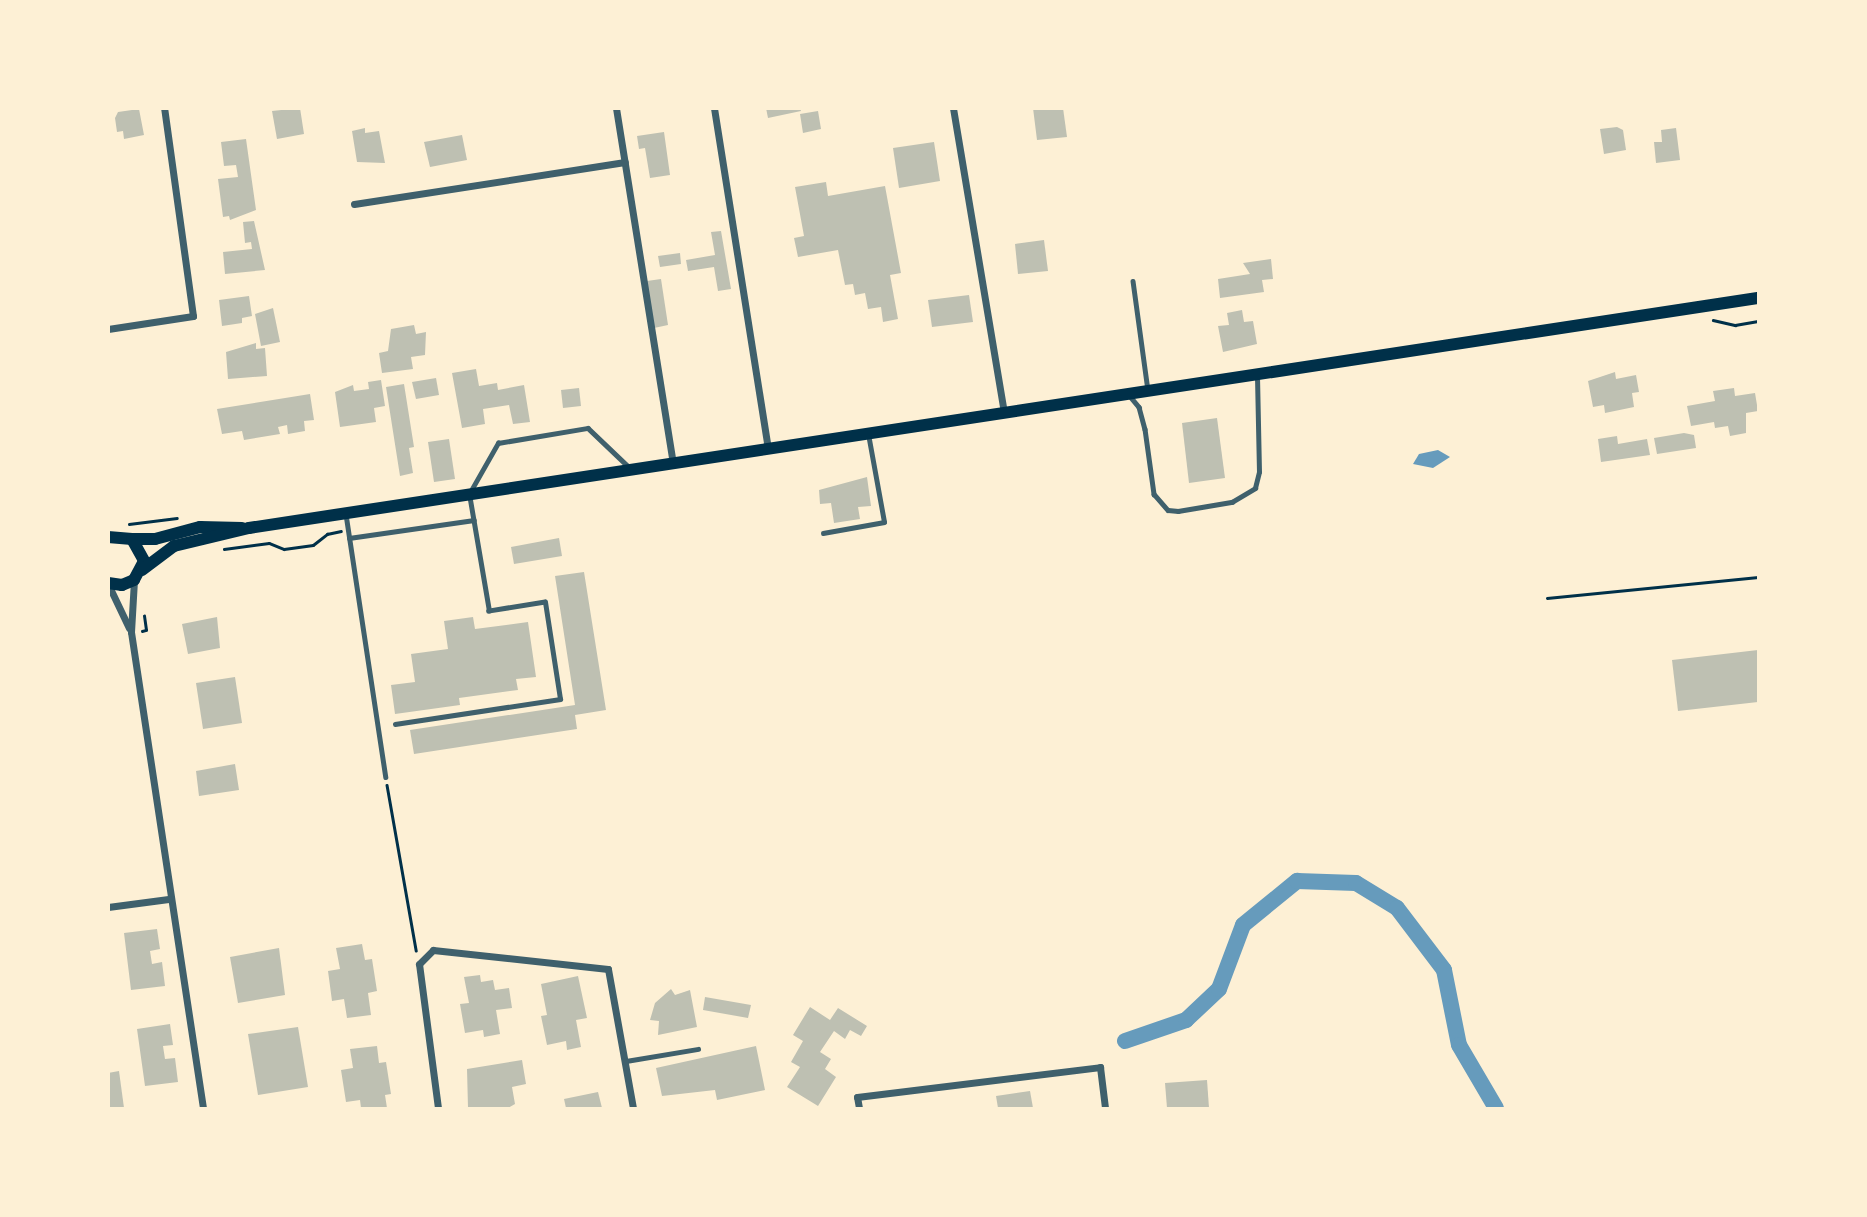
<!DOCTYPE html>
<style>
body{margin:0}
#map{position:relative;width:1867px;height:1217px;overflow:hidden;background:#fdf0d5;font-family:"Work Sans",sans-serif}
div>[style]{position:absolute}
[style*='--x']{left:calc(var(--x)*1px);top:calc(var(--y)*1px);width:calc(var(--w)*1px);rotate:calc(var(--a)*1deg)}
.water>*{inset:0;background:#669bbc}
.canal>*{height:16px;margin:-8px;padding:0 8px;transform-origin:8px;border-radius:8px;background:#669bbc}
.building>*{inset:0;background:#bec0b2}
.path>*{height:2.5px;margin:-1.25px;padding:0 1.25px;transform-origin:1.25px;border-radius:1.25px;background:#003049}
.service>*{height:4.5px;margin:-2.25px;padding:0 2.25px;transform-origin:2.25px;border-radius:2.25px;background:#3f606c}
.minor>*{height:7px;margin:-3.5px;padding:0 3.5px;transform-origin:3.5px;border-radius:3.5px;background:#3f606c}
.secondary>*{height:12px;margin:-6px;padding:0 6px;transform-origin:6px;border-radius:6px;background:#003049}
span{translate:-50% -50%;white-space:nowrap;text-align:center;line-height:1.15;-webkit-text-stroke:5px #fdf0d5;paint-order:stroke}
.frame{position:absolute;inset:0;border:110px solid #fdf0d5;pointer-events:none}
</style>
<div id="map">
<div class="water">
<i style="clip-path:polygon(1438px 450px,1450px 457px,1433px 468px,1413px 464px,1419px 454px)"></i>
</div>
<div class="canal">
<i style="--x:1125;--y:1041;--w:65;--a:-19"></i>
<i style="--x:1186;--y:1020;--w:45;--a:-43.2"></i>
<i style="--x:1219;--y:989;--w:68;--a:-69.4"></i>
<i style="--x:1243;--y:925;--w:70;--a:-39.2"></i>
<i style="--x:1297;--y:881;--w:59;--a:1.9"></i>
<i style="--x:1356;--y:883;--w:48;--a:31.4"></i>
<i style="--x:1397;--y:908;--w:78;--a:52.8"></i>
<i style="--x:1444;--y:970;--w:76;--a:78.7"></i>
<i style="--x:1459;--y:1045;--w:73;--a:59.6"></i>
</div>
<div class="building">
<i style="clip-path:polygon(300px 108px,304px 134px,277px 139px,272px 111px)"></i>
<i style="clip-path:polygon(766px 108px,800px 108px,801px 111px,768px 118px)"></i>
<i style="clip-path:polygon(1033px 108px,1063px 108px,1067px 137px,1037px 140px)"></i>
<i style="clip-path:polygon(139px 109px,144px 135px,124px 139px,123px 131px,117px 132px,115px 118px,118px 112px)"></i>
<i style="clip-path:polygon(818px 111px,821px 129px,803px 133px,800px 114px)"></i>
<i style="clip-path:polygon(1617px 127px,1623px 130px,1626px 150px,1604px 154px,1600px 129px)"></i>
<i style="clip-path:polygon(365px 128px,365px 133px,379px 131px,385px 163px,357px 162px,352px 131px)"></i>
<i style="clip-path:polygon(1676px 128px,1680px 160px,1656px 163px,1654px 142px,1662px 142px,1661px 130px)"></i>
<i style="clip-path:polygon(664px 132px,670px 175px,650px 178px,645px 148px,639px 149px,637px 136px)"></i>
<i style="clip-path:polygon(462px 135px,467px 160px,430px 167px,424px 142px)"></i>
<i style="clip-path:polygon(246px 139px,256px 210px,230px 220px,229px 216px,223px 217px,218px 179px,238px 177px,236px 165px,224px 166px,221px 142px)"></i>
<i style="clip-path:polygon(934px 142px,940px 181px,899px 188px,893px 148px)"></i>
<i style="clip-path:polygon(826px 182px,828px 196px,885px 186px,901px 273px,890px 275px,898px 319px,883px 322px,881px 307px,868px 309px,865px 293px,855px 295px,853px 284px,845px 285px,838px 250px,798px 257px,794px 238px,804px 236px,795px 187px)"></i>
<i style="clip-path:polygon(254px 221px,265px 270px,225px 274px,223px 252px,252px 249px,251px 242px,245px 243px,243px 222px)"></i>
<i style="clip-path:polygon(721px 231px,731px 289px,718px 291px,714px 267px,688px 271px,686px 260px,715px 255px,711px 232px)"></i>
<i style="clip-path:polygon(1044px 240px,1048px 271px,1018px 274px,1015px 244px)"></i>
<i style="clip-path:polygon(680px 253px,681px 264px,660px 267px,658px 256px)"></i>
<i style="clip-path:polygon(1271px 259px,1273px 279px,1262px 280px,1264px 292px,1220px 298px,1218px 279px,1250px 274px,1243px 263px)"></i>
<i style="clip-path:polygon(661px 279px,668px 325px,654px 328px,647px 281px)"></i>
<i style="clip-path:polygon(969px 295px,973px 322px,932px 327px,928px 300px)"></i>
<i style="clip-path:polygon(249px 296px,252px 316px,242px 318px,242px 323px,222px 326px,219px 300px)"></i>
<i style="clip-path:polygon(273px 308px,280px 342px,261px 346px,255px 314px)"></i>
<i style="clip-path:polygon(1242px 310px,1244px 322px,1253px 321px,1257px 344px,1223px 352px,1218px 326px,1229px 325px,1227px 313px)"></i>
<i style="clip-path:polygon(414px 325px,416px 334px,426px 332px,425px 355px,411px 357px,413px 369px,382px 373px,379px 353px,388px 351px,391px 329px)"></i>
<i style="clip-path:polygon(256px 343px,256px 349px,265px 348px,267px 376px,228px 379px,226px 352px)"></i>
<i style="clip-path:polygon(476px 369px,479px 386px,497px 383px,498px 390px,524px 385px,530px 422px,513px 424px,509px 405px,483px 409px,485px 424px,462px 428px,452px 373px)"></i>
<i style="clip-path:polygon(1615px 372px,1616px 379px,1636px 375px,1639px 392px,1632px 393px,1634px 407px,1605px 413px,1604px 405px,1593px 407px,1588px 381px)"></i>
<i style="clip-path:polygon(436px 378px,439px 395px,416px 399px,412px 382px)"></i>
<i style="clip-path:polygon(381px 380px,385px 406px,374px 408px,376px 422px,340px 427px,335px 392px,353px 385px,354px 391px,369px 389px,368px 382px)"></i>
<i style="clip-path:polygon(404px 384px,414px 447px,409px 448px,413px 473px,400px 476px,386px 387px)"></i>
<i style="clip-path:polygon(579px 388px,581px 406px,563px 408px,561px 390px)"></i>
<i style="clip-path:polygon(1734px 388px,1735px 396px,1755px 393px,1758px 411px,1746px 413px,1746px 433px,1730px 436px,1728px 426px,1715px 428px,1714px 422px,1691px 426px,1687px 406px,1715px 401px,1713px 391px)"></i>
<i style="clip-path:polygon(310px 394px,314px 420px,304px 421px,305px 431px,288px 434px,287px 425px,278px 427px,280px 434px,244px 440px,242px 431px,222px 434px,217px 409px)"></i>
<i style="clip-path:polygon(1217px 418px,1225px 478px,1189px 483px,1182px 423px)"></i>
<i style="clip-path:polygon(1684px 433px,1694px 435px,1696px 448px,1657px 454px,1654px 438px)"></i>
<i style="clip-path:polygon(1617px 436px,1618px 444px,1647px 439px,1650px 455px,1601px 462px,1598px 439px)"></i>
<i style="clip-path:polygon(449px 439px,455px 479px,434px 482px,428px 442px)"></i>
<i style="clip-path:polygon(867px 477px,871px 506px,858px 507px,860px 519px,834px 523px,831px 503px,820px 504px,819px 490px)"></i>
<i style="clip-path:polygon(559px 538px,562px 556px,514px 564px,511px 547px)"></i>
<i style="clip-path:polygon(584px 572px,606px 710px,575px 715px,577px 729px,414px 754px,410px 730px,575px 705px,555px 576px)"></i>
<i style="clip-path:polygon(217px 617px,220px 648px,188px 654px,182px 624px)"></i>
<i style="clip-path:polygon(473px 617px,475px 629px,528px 622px,536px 677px,516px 679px,518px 690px,459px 698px,460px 705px,395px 714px,391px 685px,415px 682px,411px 654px,448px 649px,444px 621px)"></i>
<i style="clip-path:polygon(1758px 650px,1758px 702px,1678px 711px,1672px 660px)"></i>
<i style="clip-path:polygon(235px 677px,242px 723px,203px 729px,196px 683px)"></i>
<i style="clip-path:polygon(235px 764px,239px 790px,199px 796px,196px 771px)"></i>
<i style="clip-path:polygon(157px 929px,160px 949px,150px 951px,152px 964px,162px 962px,165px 986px,131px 990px,124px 933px)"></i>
<i style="clip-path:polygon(362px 944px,365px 960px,372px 959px,377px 991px,368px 993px,371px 1015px,347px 1018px,344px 999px,332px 1001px,328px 971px,340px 969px,336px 948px)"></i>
<i style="clip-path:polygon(279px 948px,285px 995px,238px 1003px,230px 957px)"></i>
<i style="clip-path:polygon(480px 975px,481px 982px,493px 980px,495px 990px,509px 988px,512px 1008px,496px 1010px,500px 1034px,484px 1037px,483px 1030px,465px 1033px,460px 1004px,469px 1003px,464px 977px)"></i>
<i style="clip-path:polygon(578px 976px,587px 1018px,576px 1020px,581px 1047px,567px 1050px,566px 1041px,547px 1045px,541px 1016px,547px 1015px,541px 984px)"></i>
<i style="clip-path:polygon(671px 989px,675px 995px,690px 990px,697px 1027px,658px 1035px,659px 1021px,650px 1020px,655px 1003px)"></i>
<i style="clip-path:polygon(705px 997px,751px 1005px,748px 1018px,703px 1010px)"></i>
<i style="clip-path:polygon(810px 1007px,830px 1020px,838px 1008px,867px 1026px,861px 1036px,850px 1030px,845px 1039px,834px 1031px,820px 1052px,831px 1059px,825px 1069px,836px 1077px,818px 1106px,787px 1087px,800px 1067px,791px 1062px,803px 1041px,793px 1035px)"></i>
<i style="clip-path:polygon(170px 1024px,173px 1045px,163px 1046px,165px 1059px,175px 1058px,178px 1082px,145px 1086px,137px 1029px)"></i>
<i style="clip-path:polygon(298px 1027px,308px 1087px,258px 1095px,248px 1034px)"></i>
<i style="clip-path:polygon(377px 1046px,379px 1063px,386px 1062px,391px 1094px,385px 1095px,387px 1108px,361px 1108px,360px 1100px,346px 1102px,341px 1070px,353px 1068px,350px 1049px)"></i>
<i style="clip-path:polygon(756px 1046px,765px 1090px,717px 1100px,715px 1090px,662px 1096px,656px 1068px)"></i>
<i style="clip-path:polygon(522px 1060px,526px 1084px,512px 1087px,515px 1104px,508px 1108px,468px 1108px,467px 1069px)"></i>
<i style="clip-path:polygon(119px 1071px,124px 1108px,108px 1108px,108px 1073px)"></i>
<i style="clip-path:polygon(1207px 1080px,1209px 1108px,1167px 1108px,1165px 1083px)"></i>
<i style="clip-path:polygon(1030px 1091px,1033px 1108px,998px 1108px,996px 1096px)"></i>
<i style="clip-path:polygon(598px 1092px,602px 1108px,566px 1108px,564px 1099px)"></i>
</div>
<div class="path">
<i style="--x:1713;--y:320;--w:23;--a:13"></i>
<i style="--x:1735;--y:325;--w:23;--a:-10"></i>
<i style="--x:129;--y:524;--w:48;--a:-7.1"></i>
<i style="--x:224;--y:549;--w:45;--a:-7.6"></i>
<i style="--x:269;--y:543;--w:16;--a:22"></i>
<i style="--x:284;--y:549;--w:29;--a:-8"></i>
<i style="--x:313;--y:545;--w:18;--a:-38"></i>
<i style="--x:327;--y:534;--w:14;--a:-12"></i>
<i style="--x:1547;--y:598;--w:212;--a:-5.7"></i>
<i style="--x:142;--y:631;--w:4;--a:-14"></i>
<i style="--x:146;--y:630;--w:14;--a:-98"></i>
<i style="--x:387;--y:785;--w:168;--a:80"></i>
</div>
<div class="service">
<i style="--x:1133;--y:281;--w:111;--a:82.2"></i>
<i style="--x:1129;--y:395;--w:16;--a:50"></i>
<i style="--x:1139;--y:407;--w:23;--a:75"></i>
<i style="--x:1145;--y:429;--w:66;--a:82.1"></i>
<i style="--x:1154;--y:494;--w:21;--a:49"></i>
<i style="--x:1168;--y:510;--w:10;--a:6"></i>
<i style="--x:1178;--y:511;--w:55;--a:-9.5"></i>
<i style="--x:1232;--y:502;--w:27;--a:-31"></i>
<i style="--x:1255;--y:488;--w:16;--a:-76"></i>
<i style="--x:1259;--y:472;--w:97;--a:-91.2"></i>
<i style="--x:346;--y:514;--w:266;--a:81.4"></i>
<i style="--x:823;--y:533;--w:62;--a:-10.2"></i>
<i style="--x:884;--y:522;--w:89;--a:-100.3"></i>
<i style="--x:349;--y:538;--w:126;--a:-8.2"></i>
<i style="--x:395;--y:724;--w:167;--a:-8.6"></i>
<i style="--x:560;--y:699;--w:98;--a:-98.8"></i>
<i style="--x:545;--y:602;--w:57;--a:170.9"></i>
<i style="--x:489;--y:611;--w:119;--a:-99.7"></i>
<i style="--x:469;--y:494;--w:59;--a:-60.4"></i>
<i style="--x:498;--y:443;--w:91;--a:-9.5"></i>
<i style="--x:588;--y:428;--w:57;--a:43.6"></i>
<i style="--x:626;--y:1061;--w:73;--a:-9.5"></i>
</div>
<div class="minor">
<i style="--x:616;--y:108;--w:360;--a:80.9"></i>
<i style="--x:714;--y:108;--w:344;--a:81"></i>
<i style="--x:953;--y:108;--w:309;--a:80.5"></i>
<i style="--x:354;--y:204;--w:274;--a:-8.8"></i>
<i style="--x:108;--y:329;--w:86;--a:-8.7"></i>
<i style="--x:193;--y:316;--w:210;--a:-97.9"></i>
<i style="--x:134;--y:580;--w:52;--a:93.3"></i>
<i style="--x:131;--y:632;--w:481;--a:81.4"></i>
<i style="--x:108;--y:584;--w:49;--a:64.5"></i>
<i style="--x:108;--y:907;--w:61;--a:-7.6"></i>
<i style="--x:438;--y:1108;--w:145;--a:-97.5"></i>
<i style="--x:419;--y:964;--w:20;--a:-45"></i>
<i style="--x:433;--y:950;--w:176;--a:6.2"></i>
<i style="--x:608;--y:969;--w:141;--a:79.8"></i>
<i style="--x:859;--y:1108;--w:11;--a:-100"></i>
<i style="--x:857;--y:1097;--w:245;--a:-7"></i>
<i style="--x:1100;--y:1067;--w:41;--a:83"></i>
</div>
<div class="secondary">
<i style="--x:108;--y:537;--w:24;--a:5"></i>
<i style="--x:132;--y:539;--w:25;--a:61"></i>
<i style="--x:144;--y:561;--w:21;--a:118"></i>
<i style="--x:134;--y:580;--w:13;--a:157"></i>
<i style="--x:122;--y:585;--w:14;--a:-172"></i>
<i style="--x:132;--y:539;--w:23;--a:0"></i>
<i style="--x:155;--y:539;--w:47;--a:-14.9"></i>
<i style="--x:200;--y:527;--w:42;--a:1.4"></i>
<i style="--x:142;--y:570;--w:40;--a:-37"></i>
<i style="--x:174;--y:546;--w:77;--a:-13.5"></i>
<i style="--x:249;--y:528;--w:1526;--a:-8.67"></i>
</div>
<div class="frame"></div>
</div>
